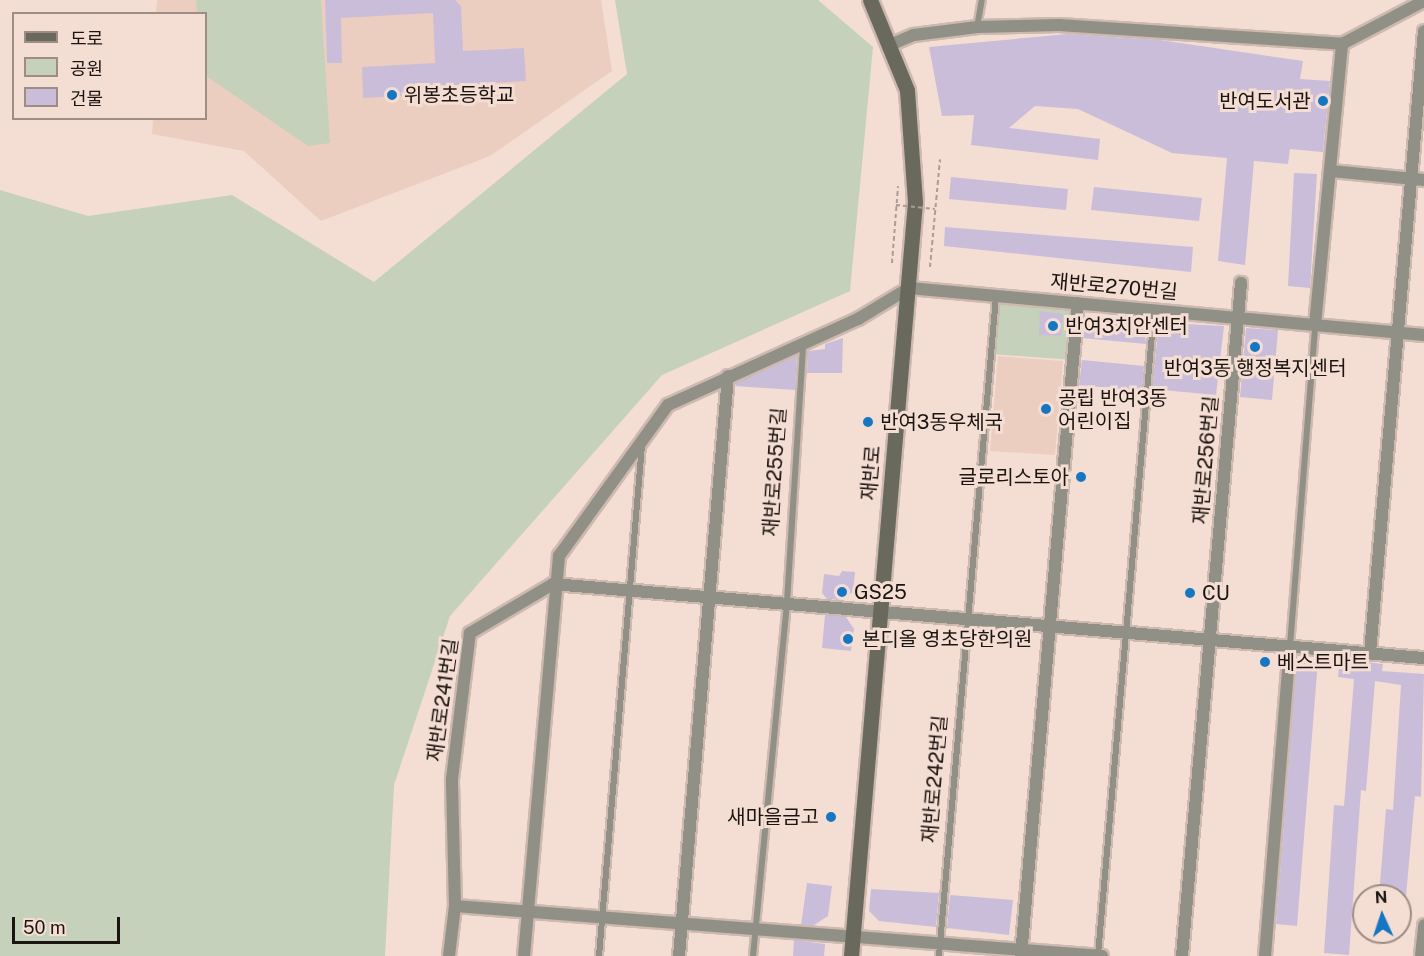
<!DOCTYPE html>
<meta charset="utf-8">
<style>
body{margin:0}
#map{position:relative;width:1424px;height:956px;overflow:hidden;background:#f4ddd3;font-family:"Public Sans","Noto Sans KR",sans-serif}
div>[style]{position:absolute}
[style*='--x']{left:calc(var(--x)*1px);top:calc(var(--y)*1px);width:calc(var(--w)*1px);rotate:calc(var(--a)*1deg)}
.built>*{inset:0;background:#eccec0}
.green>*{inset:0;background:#c5d1ba}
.building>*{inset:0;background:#cabdd9}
.path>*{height:2px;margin-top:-1px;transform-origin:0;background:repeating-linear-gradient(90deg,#ad9b93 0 4.5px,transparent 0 7.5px)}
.roads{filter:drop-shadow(2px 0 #cdb9b0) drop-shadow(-2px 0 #cdb9b0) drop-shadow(0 2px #cdb9b0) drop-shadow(0 -2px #cdb9b0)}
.service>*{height:6px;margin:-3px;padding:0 3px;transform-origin:3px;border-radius:3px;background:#909087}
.minor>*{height:12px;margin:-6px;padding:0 6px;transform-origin:6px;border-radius:6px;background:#909087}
.secondary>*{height:15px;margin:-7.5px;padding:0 7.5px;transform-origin:7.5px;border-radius:7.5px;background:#69695d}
.path-bridge>*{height:2px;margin-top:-1px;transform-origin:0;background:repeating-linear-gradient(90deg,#ad9b93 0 4.5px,transparent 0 7.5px)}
.dots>*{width:16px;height:16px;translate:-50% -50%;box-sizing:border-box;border:3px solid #f4ddd3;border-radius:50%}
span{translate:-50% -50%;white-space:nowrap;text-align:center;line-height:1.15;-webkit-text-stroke:6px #f4ddd3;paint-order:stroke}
.poi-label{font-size:20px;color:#1b1410}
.left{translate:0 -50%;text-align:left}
.right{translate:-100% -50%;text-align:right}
.street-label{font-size:20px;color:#1b1410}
.legend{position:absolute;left:12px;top:12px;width:195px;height:108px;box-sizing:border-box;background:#f4ddd3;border:2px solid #9d8d85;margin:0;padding:8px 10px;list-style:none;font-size:18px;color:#1b1410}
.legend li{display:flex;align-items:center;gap:12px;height:30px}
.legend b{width:30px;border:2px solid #9d8d85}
.north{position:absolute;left:1352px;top:884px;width:60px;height:60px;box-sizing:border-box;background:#f4ddd3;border:2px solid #9d8d85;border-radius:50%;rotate:357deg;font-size:16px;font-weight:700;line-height:24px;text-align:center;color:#1b1410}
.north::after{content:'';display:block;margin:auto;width:21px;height:27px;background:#1776c2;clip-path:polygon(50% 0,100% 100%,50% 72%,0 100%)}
.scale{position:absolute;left:12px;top:917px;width:108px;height:27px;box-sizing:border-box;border:3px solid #1b1410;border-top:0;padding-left:8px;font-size:18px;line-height:21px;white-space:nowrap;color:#1b1410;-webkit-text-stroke:4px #f4ddd3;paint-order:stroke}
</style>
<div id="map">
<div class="built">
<i style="clip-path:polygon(157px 0,601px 0,612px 71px,490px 156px,321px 221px,244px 151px,152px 134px,153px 119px,206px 118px,206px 14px,156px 13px)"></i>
<i style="clip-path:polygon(998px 356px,1063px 361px,1055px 455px,990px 451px)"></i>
</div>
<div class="green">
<i style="clip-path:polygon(196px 0,321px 0,330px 143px,308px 146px,206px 76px,206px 14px,197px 13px)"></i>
<i style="clip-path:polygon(615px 0,818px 0,873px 47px,850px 291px,662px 375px,450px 616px,394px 785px,385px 956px,0 956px,0 190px,88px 216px,232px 195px,374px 282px,627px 74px)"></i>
<i style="clip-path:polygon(996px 296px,1078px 303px,1074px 360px,991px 354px)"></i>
</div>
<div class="building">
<i style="clip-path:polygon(325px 0,455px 0,461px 6px,463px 51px,524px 48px,526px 81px,435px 86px,436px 94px,363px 98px,362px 67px,435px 63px,433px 13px,341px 18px,342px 63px,327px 63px)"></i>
<i style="clip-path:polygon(1068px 34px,1160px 40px,1303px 61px,1300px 79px,1330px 81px,1323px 152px,1290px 149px,1288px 164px,1254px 161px,1245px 265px,1218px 261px,1227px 158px,1172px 153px,1078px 109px,1035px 106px,1009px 128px,1100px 139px,1098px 160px,971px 145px,974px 115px,942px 116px,929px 47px)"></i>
<i style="clip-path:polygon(1294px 173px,1317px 174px,1310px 288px,1288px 286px)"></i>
<i style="clip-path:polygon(951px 177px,1068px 189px,1066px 210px,949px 199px)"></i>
<i style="clip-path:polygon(1094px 187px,1202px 198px,1199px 221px,1091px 210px)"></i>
<i style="clip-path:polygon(945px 227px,1193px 247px,1191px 272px,944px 246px)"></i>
<i style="clip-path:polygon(1040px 311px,1063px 314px,1061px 336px,1039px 335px)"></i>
<i style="clip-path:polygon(1094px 318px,1143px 322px,1146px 344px,1083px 338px,1084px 324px)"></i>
<i style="clip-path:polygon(1167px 323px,1224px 326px,1216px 395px,1152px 389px,1158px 331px)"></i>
<i style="clip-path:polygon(1246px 328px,1278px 330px,1272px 400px,1240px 397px)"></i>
<i style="clip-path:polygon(843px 338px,842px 373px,807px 373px,808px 351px,825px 349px,825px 344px)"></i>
<i style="clip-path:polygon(797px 356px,795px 390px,735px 386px,736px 383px)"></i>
<i style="clip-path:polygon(1082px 360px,1144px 366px,1142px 391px,1079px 385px)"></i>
<i style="clip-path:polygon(842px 571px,855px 572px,853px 592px,840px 600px,827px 599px,822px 593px,824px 574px,839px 576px)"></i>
<i style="clip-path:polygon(825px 615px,846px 617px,854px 629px,851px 651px,822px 648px)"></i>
<i style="clip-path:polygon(1297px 659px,1318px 660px,1297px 926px,1276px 924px)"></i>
<i style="clip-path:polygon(1340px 659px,1383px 664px,1382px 671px,1424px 674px,1421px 797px,1415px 796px,1406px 896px,1379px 896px,1386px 809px,1393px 810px,1401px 685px,1375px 681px,1366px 791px,1361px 790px,1349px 955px,1324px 953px,1334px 805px,1344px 806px,1354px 679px,1338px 677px)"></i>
<i style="clip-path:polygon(807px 883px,832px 886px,828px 916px,814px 925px,801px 925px)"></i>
<i style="clip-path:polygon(871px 889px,939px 893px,936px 927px,879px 921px,869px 911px)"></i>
<i style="clip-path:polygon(950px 895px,1013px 900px,1009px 935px,947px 928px)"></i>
<i style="clip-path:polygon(794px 940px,825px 944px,824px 956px,793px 956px)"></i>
</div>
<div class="path">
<i style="--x:892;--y:263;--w:77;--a:-85.5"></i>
<i style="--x:930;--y:267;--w:108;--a:-84.7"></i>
</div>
<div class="roads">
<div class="service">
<i style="--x:977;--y:27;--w:27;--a:-80"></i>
<i style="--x:1290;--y:646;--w:322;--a:-85.5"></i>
<i style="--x:1098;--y:955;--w:646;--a:-85.03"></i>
<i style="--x:599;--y:956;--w:513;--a:-85.19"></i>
<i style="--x:753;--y:956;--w:356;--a:-84.5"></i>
<i style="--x:787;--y:602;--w:257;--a:-86.4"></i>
<i style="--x:939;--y:956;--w:662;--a:-85.06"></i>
</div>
<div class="minor">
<i style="--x:890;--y:45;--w:26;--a:-23"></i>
<i style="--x:914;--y:35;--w:64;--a:-7.2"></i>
<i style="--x:977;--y:27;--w:82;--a:-1.4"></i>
<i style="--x:1059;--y:25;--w:284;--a:3.8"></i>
<i style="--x:1342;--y:44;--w:93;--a:-27.7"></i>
<i style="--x:1332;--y:171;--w:92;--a:5.6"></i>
<i style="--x:1315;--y:325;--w:282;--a:-84.5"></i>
<i style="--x:553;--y:584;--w:874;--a:4.86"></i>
<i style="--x:1370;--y:653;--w:624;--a:-85.04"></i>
<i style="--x:455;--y:906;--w:649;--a:4.42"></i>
<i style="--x:449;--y:956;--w:50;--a:-83.2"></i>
<i style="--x:455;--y:906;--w:127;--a:-91.4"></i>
<i style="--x:452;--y:779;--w:147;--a:-83"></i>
<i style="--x:470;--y:633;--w:96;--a:-30.6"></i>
<i style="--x:524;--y:956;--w:402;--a:-85"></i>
<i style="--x:559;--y:556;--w:186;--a:-54.2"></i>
<i style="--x:668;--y:405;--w:209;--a:-24.4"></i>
<i style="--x:858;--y:319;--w:60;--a:-31.3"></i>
<i style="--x:909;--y:288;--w:517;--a:5.21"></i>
<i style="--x:679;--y:956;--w:582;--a:-85.17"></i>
<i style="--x:1021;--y:956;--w:655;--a:-85.01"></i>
<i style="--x:1182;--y:956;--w:676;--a:-84.99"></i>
<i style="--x:1265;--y:956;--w:311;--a:-85.4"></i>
<i style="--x:1421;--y:956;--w:31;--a:-84"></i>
</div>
<div class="secondary">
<i style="--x:851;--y:956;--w:757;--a:-85.15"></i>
<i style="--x:915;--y:202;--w:112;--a:-94.1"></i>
<i style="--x:907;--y:90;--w:97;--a:-112.3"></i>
</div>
</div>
<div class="path-bridge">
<i style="--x:896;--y:205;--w:39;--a:6"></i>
</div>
<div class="dots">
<i style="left:392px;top:95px;background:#1776c2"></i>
<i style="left:1323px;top:101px;background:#1776c2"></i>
<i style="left:1053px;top:326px;background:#1776c2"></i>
<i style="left:1255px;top:347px;background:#1776c2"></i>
<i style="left:1046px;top:409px;background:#1776c2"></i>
<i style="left:868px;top:422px;background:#1776c2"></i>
<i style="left:1081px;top:477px;background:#1776c2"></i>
<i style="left:842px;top:592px;background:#1776c2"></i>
<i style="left:1190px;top:593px;background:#1776c2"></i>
<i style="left:848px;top:639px;background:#1776c2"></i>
<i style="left:1265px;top:662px;background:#1776c2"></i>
<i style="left:831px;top:817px;background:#1776c2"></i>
</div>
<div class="poi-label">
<span class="left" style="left:404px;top:95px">위봉초등학교</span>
<span class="right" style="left:1311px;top:101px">반여도서관</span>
<span class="left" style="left:1065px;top:326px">반여3치안센터</span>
<span style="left:1255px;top:368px">반여3동 행정복지센터</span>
<span class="left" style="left:1058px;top:410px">공립 반여3동<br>어린이집</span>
<span class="left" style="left:880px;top:422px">반여3동우체국</span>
<span class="right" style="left:1069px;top:477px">글로리스토아</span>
<span class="left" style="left:854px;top:592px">GS25</span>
<span class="left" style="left:1202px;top:593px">CU</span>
<span class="left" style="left:862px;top:639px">본디올 영초당한의원</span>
<span class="left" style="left:1277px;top:662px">베스트마트</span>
<span class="right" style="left:819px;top:817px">새마을금고</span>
</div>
<div class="street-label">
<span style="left:1114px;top:287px;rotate:5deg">재반로270번길</span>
<span style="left:1206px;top:460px;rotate:-85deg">재반로256번길</span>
<span style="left:775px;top:472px;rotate:-86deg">재반로255번길</span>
<span style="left:871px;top:473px;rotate:-85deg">재반로</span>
<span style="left:443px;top:700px;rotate:-82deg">재반로241번길</span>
<span style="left:935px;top:779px;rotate:-85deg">재반로242번길</span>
</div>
<ul class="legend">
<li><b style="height:8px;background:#69695d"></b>도로</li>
<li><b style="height:16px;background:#c5d1ba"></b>공원</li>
<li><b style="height:16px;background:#cabdd9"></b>건물</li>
</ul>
<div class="north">N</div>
<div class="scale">50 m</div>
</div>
